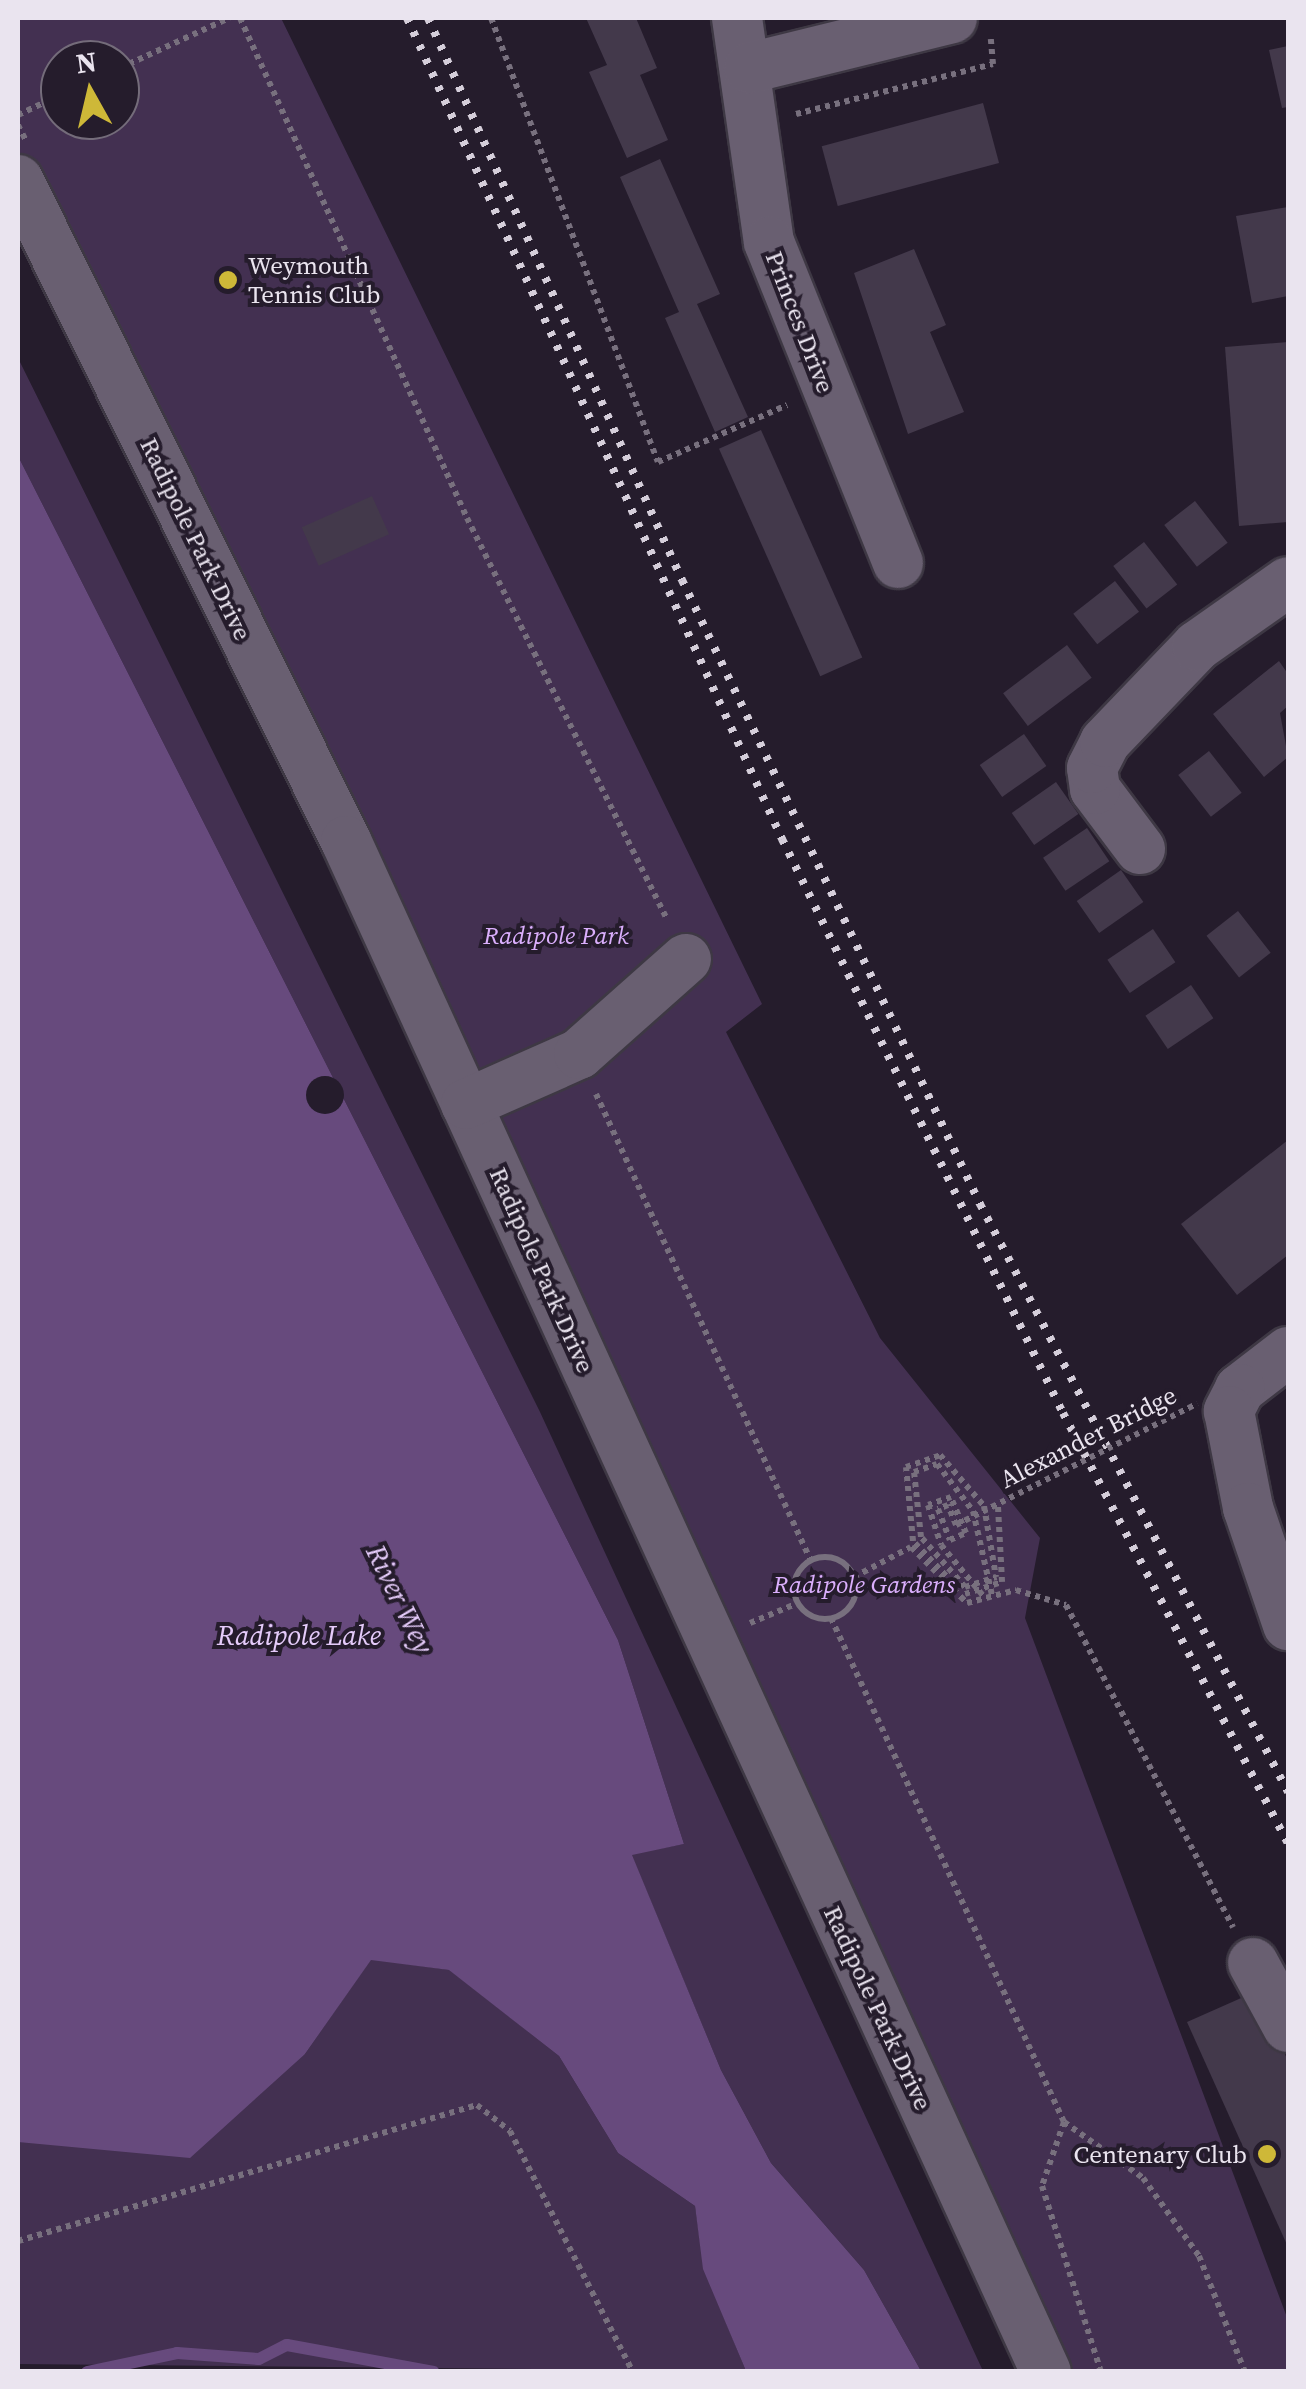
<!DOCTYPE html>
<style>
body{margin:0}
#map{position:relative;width:1306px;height:2389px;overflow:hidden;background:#251c2c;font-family:"Source Serif 4",serif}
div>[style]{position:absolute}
.green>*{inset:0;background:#433051}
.water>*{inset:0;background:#674a7d}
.pier>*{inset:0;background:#251c2c}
.round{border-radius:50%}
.stream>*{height:12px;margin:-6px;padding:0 6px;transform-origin:6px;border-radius:6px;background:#674a7d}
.building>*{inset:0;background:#43394b;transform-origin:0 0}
.path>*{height:6px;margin-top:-3px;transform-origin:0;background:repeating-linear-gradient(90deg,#78707e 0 5px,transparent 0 10px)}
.path>.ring{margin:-3px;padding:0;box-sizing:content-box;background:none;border:6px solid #78707e;border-radius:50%}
.roads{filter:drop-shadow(2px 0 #3e3844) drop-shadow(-2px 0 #3e3844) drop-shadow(0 2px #3e3844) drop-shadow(0 -2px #3e3844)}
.minor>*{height:50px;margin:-25px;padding:0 25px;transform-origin:25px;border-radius:25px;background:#695f71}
.rail>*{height:8px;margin-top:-4px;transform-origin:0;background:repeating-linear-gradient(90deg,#d5ceda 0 5px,transparent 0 15px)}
.path-bridge>*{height:6px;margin-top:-3px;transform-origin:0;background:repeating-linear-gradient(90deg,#78707e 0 5px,transparent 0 10px)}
.dots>*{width:28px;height:28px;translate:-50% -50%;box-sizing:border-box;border:5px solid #251c2c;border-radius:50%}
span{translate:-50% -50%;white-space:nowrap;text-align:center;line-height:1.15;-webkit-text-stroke:8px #251c2c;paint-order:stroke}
.poi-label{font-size:25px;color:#eae4ef}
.left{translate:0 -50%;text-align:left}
.right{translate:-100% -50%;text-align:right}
.street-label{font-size:25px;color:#eae4ef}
.park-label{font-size:25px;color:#dbaffd;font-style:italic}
.water-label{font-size:28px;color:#e5cbfa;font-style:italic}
.frame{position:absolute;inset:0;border:20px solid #eae4ef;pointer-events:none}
.north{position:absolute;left:40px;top:40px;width:100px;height:100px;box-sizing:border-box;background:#251c2c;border:2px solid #746c7a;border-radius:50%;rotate:352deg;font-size:28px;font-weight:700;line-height:40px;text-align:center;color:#eae4ef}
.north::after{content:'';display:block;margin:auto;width:35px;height:45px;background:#ceb838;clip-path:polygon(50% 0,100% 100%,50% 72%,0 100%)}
</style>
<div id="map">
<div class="green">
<i style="clip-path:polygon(evenodd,18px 18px,281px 18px,762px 1004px,726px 1032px,880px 1338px,1040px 1538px,1025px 1618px,1288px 2320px,1288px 2371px,1046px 2371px,18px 180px,18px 18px,60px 60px,120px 60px,120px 120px,60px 120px,60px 60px)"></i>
<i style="clip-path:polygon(18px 358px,540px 1412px,983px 2371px,921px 2371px,864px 2270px,771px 2163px,721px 2070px,631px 1854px,684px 1844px,618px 1640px,18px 456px)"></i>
<i style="clip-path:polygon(371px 1959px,450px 1970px,559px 2056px,618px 2153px,695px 2206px,704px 2269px,746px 2371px,18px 2364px,18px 2142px,305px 2054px)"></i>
</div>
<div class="water">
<i style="clip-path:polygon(18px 456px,618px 1640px,684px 1844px,632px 1855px,721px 2070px,771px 2163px,864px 2270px,921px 2371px,746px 2371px,703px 2269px,695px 2206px,618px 2153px,559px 2056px,449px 1970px,371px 1960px,305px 2054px,190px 2158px,18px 2142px)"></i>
</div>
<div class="pier">
<i class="round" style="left:306px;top:1076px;width:38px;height:38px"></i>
</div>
<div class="stream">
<i style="left:87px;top:2372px;width:92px;rotate:-11.9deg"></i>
<i style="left:177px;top:2353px;width:82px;rotate:4.2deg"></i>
<i style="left:259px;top:2359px;width:31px;rotate:-27deg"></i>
<i style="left:287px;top:2345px;width:149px;rotate:10.4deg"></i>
</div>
<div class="building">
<i style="clip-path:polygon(586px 18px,636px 18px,657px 68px,640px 75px,668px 140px,627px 158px,589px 72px,607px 65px)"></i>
<i style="clip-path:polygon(1288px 46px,1288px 107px,1282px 108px,1269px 50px)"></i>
<i style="left:983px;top:103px;width:62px;height:167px;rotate:75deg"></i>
<i style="clip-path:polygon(660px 159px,720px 294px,697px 304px,748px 417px,715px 432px,665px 318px,679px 312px,620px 177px)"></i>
<i style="clip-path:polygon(1288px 207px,1288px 296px,1252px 303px,1236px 216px)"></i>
<i style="clip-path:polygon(914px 249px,946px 325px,930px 332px,964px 412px,908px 434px,854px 273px)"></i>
<i style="clip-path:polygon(1288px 342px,1288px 522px,1239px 526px,1225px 347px)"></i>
<i style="left:761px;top:430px;width:249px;height:46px;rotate:66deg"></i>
<i style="left:372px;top:496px;width:42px;height:77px;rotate:66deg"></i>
<i style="left:1195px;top:501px;width:53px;height:39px;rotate:52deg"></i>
<i style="left:1144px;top:542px;width:54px;height:39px;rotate:52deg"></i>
<i style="left:1115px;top:581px;width:39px;height:53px;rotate:52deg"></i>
<i style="left:1067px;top:645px;width:41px;height:80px;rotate:53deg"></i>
<i style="clip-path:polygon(1279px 661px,1288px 674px,1288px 706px,1280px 713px,1288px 757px,1264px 777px,1213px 714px)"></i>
<i style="left:1024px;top:734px;width:39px;height:54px;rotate:55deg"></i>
<i style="left:1209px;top:751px;width:53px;height:39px;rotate:52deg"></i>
<i style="left:1056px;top:782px;width:39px;height:54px;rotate:55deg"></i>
<i style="left:1087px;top:828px;width:40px;height:53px;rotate:56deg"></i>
<i style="left:1121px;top:870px;width:39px;height:54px;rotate:55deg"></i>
<i style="left:1238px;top:911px;width:53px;height:40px;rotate:52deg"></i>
<i style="left:1153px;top:929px;width:40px;height:55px;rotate:56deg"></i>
<i style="left:1191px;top:985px;width:40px;height:55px;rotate:56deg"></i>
<i style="clip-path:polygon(1288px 1140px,1288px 1255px,1237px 1295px,1181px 1224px)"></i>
<i style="clip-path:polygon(1257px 1991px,1288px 2061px,1288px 2247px,1187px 2022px)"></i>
</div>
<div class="path">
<i style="left:240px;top:18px;width:549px;rotate:65.58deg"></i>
<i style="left:467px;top:518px;width:449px;rotate:63.5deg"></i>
<i style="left:491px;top:18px;width:474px;rotate:69.4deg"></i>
<i style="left:658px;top:462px;width:141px;rotate:-23.8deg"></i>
<i style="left:120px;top:68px;width:120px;rotate:-24.6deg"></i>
<i style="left:796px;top:114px;width:203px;rotate:-14.2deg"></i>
<i style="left:993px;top:64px;width:25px;rotate:-95deg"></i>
<i style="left:18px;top:115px;width:47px;rotate:-25.5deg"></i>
<i style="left:18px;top:125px;width:16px;rotate:63deg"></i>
<i style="left:596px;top:1094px;width:514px;rotate:65.28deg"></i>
<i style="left:998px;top:1507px;width:75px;rotate:86.9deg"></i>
<i style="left:956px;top:1525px;width:22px;rotate:-112deg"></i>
<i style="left:948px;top:1505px;width:11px;rotate:158deg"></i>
<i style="left:938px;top:1509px;width:33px;rotate:69deg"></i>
<i style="left:950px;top:1540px;width:17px;rotate:-24deg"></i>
<i style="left:966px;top:1533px;width:39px;rotate:-113deg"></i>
<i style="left:951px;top:1497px;width:24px;rotate:161deg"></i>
<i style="left:928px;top:1505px;width:42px;rotate:72deg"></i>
<i style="left:941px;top:1545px;width:69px;rotate:50.3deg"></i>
<i class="ring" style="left:794px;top:1557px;width:56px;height:56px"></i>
<i style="left:854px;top:1577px;width:64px;rotate:-27.8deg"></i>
<i style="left:911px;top:1547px;width:79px;rotate:45deg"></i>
<i style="left:967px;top:1603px;width:51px;rotate:-14.9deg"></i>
<i style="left:1016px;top:1590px;width:52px;rotate:16.7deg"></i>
<i style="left:1066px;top:1605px;width:363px;rotate:62.6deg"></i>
<i style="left:953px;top:1583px;width:58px;rotate:-133.6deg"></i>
<i style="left:913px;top:1541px;width:74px;rotate:-95.4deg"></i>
<i style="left:906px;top:1467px;width:36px;rotate:-19deg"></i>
<i style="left:940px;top:1455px;width:67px;rotate:49.2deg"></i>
<i style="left:984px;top:1506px;width:72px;rotate:80.4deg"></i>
<i style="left:965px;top:1587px;width:67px;rotate:-131.3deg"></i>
<i style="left:921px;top:1537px;width:65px;rotate:-96.1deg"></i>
<i style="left:914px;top:1472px;width:24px;rotate:-19deg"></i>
<i style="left:937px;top:1464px;width:59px;rotate:52.5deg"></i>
<i style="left:973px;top:1511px;width:86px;rotate:77.3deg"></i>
<i style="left:831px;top:1618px;width:555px;rotate:65.19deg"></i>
<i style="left:1064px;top:2122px;width:97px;rotate:35.3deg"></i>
<i style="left:1143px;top:2178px;width:96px;rotate:54.3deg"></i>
<i style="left:1199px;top:2256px;width:125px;rotate:68.4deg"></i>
<i style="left:750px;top:1623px;width:52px;rotate:-22.6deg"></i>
<i style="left:1064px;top:2122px;width:68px;rotate:109deg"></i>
<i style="left:1042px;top:2186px;width:195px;rotate:72.4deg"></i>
<i style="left:18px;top:2241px;width:479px;rotate:-16.5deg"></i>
<i style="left:477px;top:2105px;width:42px;rotate:38.2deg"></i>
<i style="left:510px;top:2131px;width:271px;rotate:63deg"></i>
</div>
<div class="roads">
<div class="minor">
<i style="left:737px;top:18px;width:226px;rotate:81.9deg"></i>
<i style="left:769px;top:242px;width:346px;rotate:68.1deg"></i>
<i style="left:749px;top:68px;width:209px;rotate:-13.8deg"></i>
<i style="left:18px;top:180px;width:738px;rotate:63.61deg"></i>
<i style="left:346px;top:841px;width:1683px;rotate:65.43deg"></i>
<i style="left:1140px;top:849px;width:75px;rotate:-126.9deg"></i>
<i style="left:1095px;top:789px;width:21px;rotate:-98deg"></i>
<i style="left:1092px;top:768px;width:29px;rotate:-63deg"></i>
<i style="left:1105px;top:742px;width:133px;rotate:-46.2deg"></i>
<i style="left:1197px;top:646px;width:111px;rotate:-35.1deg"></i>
<i style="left:466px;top:1104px;width:124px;rotate:-23.9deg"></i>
<i style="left:579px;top:1054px;width:143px;rotate:-41.6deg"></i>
<i style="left:1288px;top:1352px;width:61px;rotate:142.4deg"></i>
<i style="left:1240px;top:1389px;width:25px;rotate:117deg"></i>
<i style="left:1229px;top:1411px;width:99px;rotate:78.9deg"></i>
<i style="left:1248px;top:1508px;width:124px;rotate:71.1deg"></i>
<i style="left:1253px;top:1963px;width:73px;rotate:61.3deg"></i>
</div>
</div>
<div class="rail">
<i style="left:407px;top:18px;width:903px;rotate:65.45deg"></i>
<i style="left:782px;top:839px;width:639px;rotate:63.92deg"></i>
<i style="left:1063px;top:1413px;width:485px;rotate:62.4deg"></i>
<i style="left:428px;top:18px;width:617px;rotate:65.68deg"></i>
<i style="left:682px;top:580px;width:692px;rotate:64.47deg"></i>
<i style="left:980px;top:1204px;width:664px;rotate:62.35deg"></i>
</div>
<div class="path-bridge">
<i style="left:956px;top:1525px;width:270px;rotate:-26.7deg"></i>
<i style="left:965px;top:1587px;width:33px;rotate:-18deg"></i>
<i style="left:965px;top:1594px;width:39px;rotate:-18deg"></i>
</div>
<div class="dots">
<i style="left:228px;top:280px;background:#ceb838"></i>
<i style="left:1267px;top:2154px;background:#ceb838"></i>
</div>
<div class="poi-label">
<span class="left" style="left:248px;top:280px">Weymouth<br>Tennis Club</span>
<span class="right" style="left:1247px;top:2154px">Centenary Club</span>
</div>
<div class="street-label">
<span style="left:800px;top:322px;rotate:69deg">Princes Drive</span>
<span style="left:196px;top:539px;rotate:64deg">Radipole Park Drive</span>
<span style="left:542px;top:1270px;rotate:66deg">Radipole Park Drive</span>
<span style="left:1088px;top:1437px;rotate:-27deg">Alexander Bridge</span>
<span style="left:878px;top:2008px;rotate:65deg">Radipole Park Drive</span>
</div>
<div class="park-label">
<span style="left:556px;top:935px">Radipole Park</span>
<span style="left:864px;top:1584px">Radipole Gardens</span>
</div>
<div class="water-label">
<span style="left:400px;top:1599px;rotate:64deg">River Wey</span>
<span style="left:299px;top:1635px">Radipole Lake</span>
</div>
<div class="frame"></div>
<div class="north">N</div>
</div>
